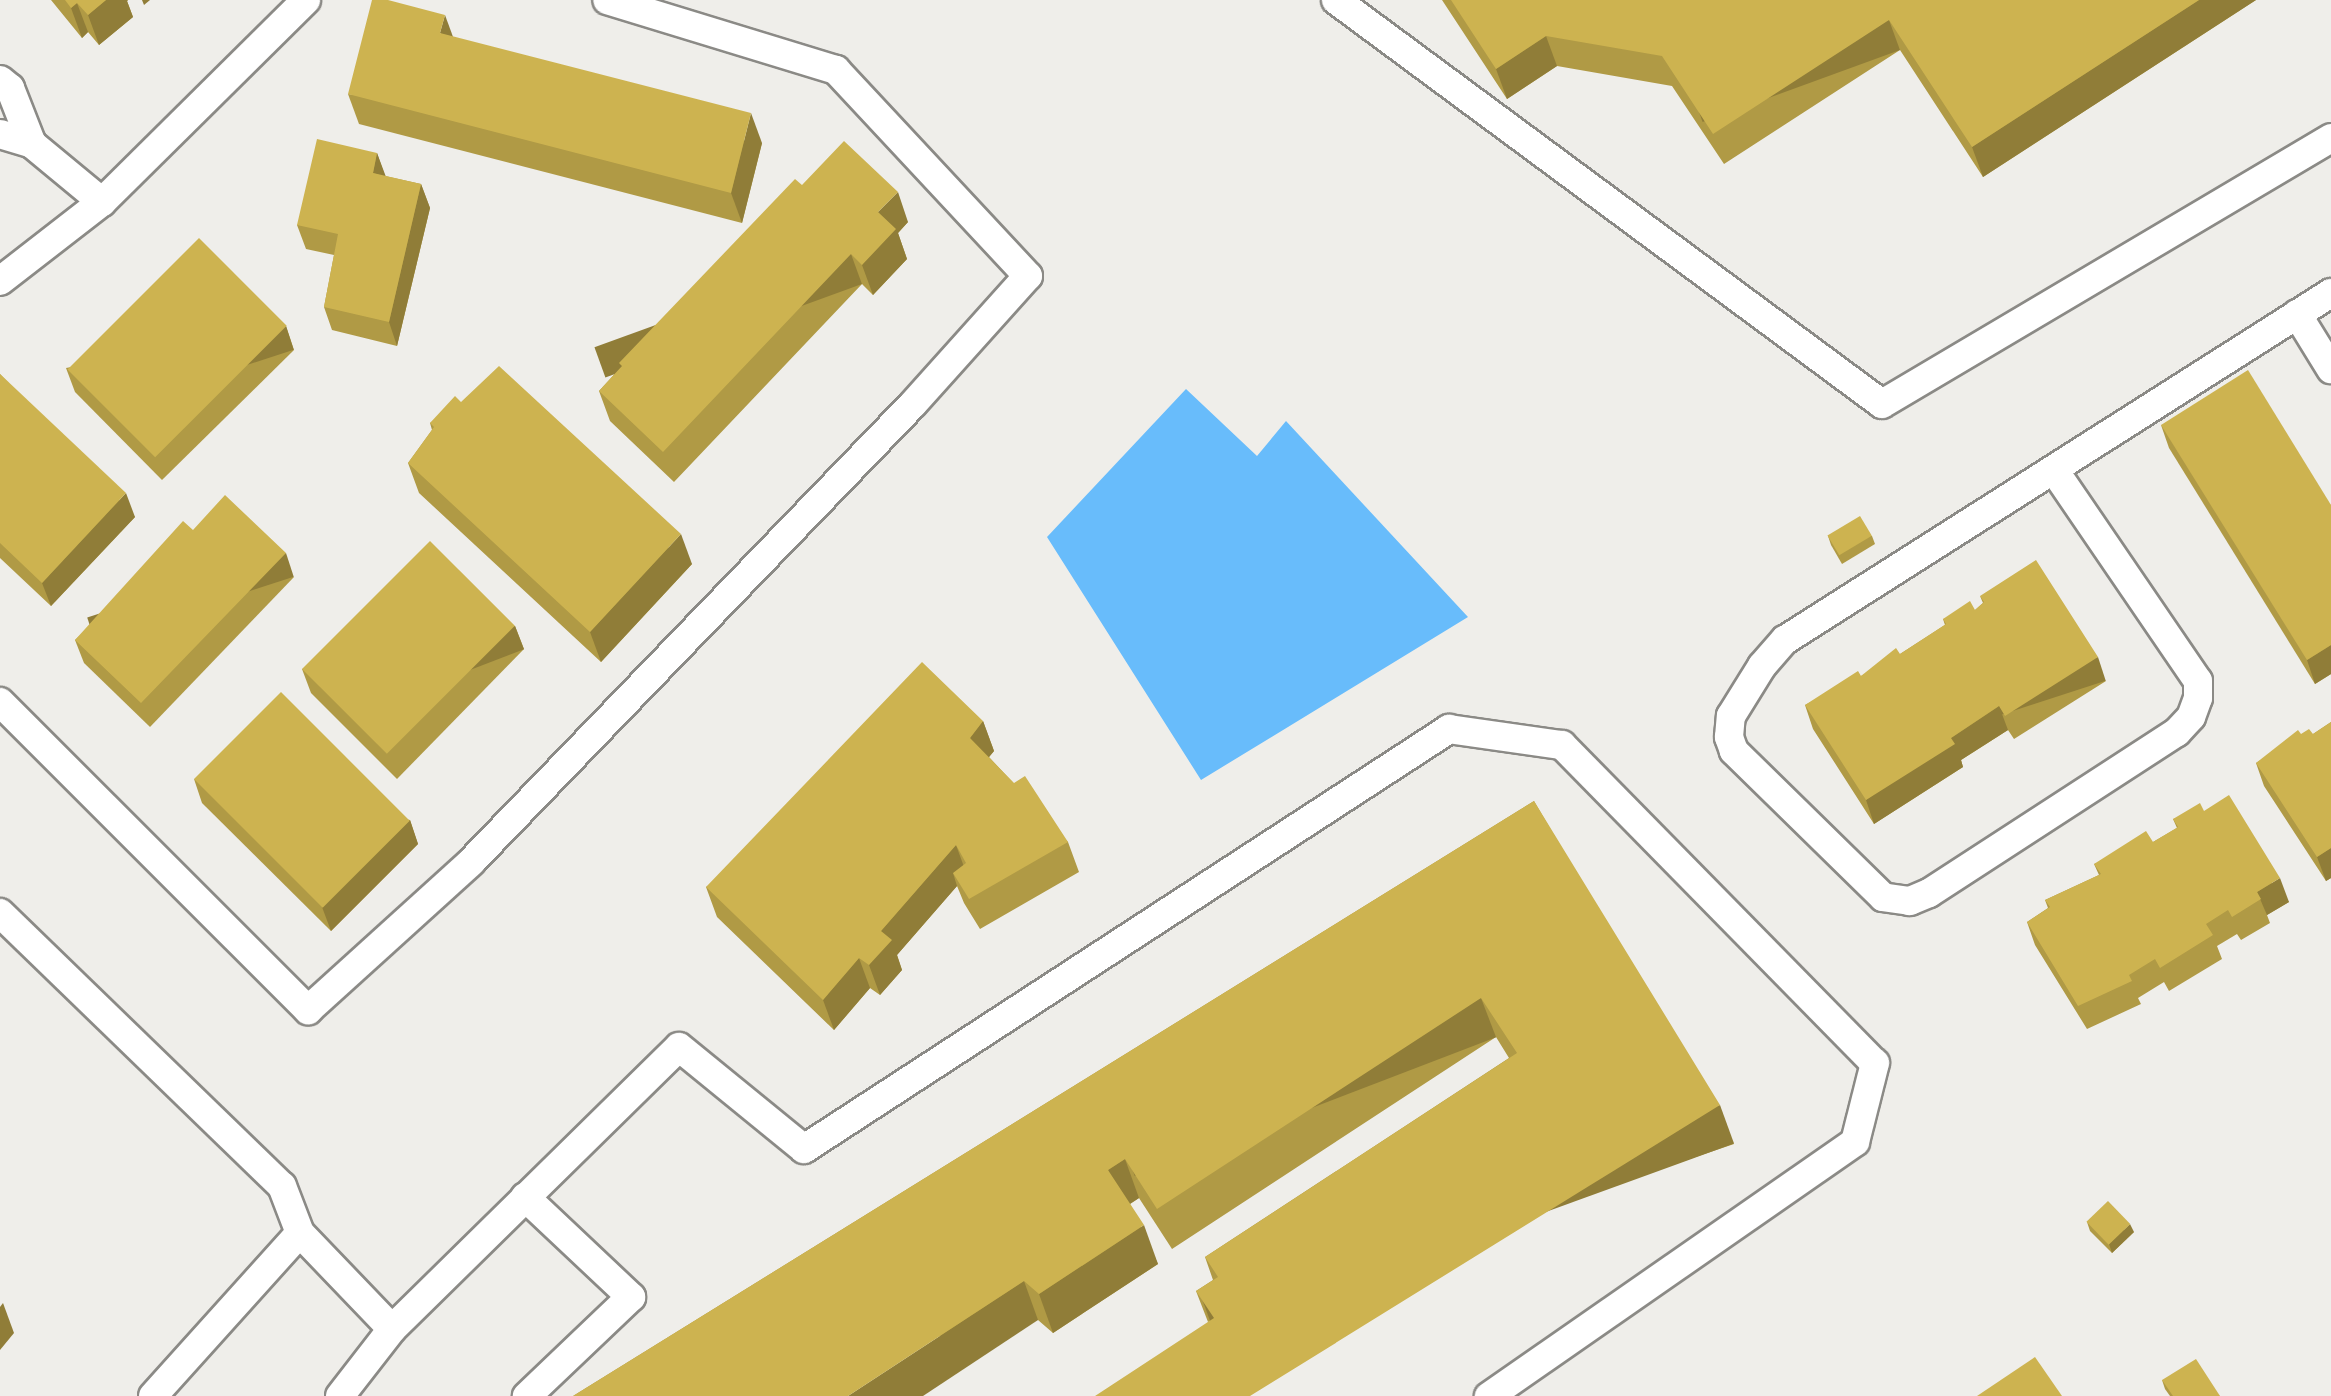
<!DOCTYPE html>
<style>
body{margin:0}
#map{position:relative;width:2331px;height:1396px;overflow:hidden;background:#efeeea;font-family:"Varela Round",sans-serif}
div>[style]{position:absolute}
.water>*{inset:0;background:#68bcfb}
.roads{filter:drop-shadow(2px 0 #8b8a86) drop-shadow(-2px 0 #8b8a86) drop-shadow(0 2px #8b8a86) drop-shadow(0 -2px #8b8a86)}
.lane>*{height:28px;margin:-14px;padding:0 14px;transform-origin:14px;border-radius:14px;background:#fff}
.wall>*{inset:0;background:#b09a45}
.shaded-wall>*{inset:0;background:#907d38;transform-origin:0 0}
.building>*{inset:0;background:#cdb350;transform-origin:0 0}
span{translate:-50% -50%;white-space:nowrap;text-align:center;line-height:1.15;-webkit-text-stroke:5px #fcfbf7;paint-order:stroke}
</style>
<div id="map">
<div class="water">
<i style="clip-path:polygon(1186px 389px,1257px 456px,1286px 421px,1468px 617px,1201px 780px,1047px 537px)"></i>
</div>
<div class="roads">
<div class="lane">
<i style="left:1336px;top:0;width:679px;rotate:36.5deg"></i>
<i style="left:1882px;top:404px;width:522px;rotate:-30.64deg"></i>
<i style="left:0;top:80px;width:13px;rotate:39deg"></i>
<i style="left:10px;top:88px;width:60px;rotate:68.6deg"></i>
<i style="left:0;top:134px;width:34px;rotate:17deg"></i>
<i style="left:32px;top:144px;width:91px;rotate:39.6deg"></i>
<i style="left:0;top:281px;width:129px;rotate:-37.8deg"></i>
<i style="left:102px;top:202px;width:287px;rotate:-44.7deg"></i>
<i style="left:2297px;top:314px;width:65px;rotate:58.3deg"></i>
<i style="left:2054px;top:470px;width:255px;rotate:55.7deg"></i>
<i style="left:2198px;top:681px;width:17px;rotate:90deg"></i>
<i style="left:2198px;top:698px;width:20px;rotate:110deg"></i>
<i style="left:2191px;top:717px;width:21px;rotate:133deg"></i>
<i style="left:2177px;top:732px;width:296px;rotate:147deg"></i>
<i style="left:1929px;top:893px;width:21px;rotate:157deg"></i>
<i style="left:1910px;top:901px;width:27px;rotate:-172deg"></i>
<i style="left:1883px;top:897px;width:209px;rotate:-135.6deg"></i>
<i style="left:1734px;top:751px;width:15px;rotate:-110deg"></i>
<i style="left:1729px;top:737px;width:21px;rotate:-85deg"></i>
<i style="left:1731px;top:716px;width:59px;rotate:-58.2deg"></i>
<i style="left:1762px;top:666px;width:35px;rotate:-49deg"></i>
<i style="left:1785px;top:640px;width:647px;rotate:-32.44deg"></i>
<i style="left:0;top:702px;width:436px;rotate:45deg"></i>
<i style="left:308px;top:1010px;width:220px;rotate:-42.2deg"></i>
<i style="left:471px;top:862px;width:636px;rotate:-46.02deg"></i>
<i style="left:913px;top:404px;width:172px;rotate:-48.1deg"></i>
<i style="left:1028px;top:276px;width:282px;rotate:-133deg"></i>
<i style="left:836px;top:70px;width:239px;rotate:-163deg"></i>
<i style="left:0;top:913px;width:392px;rotate:44.1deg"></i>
<i style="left:282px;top:1186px;width:50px;rotate:69deg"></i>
<i style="left:300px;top:1233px;width:133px;rotate:46.2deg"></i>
<i style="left:525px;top:1197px;width:146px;rotate:43.3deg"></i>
<i style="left:631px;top:1297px;width:144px;rotate:136.4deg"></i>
<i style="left:153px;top:1396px;width:219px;rotate:-48deg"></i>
<i style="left:340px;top:1396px;width:85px;rotate:-52.2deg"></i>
<i style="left:392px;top:1329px;width:402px;rotate:-44.5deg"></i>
<i style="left:679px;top:1047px;width:161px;rotate:39.2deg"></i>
<i style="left:804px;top:1149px;width:770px;rotate:-33.07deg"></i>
<i style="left:1449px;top:729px;width:114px;rotate:8.1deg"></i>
<i style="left:1562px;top:745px;width:446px;rotate:45.5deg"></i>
<i style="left:1875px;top:1063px;width:81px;rotate:104.2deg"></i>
<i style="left:1855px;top:1142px;width:446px;rotate:145.2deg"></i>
</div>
</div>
<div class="wall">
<i style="clip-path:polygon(51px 0,128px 0,127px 1px,133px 17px,99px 45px,88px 32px,82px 38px)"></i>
<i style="clip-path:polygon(1442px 0,2256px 0,1983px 177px,1900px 50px,1724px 164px,1672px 86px,1557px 66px,1507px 99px)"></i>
<i style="clip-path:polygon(348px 94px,762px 143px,742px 223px,359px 124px)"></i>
<i style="clip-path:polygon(377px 153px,385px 176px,421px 184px,430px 208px,397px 346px,332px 330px,324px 307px,334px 255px,306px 249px,297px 225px)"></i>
<i style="clip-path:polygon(802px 185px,908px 222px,898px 233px,907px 259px,873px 295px,862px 284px,674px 482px,610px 421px,599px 391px,621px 367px,619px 363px)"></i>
<i style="clip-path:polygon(286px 326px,294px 350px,162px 480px,75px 392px,66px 368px)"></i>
<i style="clip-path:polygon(0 374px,135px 517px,51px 606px,0 558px)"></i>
<i style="clip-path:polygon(461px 402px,692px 564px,601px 662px,419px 493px,408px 463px,432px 430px,430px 423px)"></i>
<i style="clip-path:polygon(2161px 425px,2331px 505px,2331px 674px,2315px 684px,2169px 448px)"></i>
<i style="clip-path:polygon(193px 530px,294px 577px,150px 727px,84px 663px,75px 640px)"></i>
<i style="clip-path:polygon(1828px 536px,1872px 536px,1875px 544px,1842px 564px,1831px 545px)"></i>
<i style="clip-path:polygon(1980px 596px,2106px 681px,2014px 739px,2008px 730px,1961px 760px,1963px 767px,1874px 824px,1813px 729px,1805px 705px,1861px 676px,1900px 654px,1945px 625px,1943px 619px,1975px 610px,1983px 603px)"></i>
<i style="clip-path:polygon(515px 626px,524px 649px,397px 779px,311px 693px,302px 669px)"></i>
<i style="clip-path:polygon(983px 721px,994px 751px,989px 757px,1068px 842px,1079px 872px,980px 929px,964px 903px,957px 886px,897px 955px,902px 970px,880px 995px,870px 988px,834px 1030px,717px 917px,706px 887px)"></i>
<i style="clip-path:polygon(2331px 722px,2331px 878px,2326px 881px,2264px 786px,2256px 763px,2301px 734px,2313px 734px)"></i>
<i style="clip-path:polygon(194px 779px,410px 820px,418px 844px,331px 931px,202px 803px)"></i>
<i style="clip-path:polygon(1534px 801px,1734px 1144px,1208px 1322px,1196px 1291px,1213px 1280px,1205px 1257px,1509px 1058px,1496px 1037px,1172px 1249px,1139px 1198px,1130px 1204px,1158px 1264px,1053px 1333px,1038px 1320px,573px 1396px)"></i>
<i style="clip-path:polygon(2204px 811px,2289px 902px,2267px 915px,2270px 923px,2241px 940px,2237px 934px,2217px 946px,2222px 959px,2169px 991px,2164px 982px,2138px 998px,2141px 1004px,2087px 1029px,2035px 945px,2027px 922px,2048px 908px,2045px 900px,2099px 875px,2094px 864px,2153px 842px,2177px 828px,2173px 819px)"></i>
<i style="clip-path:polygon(2087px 1222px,2134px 1232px,2112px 1253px,2090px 1231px)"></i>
<i style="clip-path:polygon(2162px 1380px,2220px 1396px,2170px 1396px,2165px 1389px)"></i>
</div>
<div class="shaded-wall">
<i style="clip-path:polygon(106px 0,128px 0,127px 1px,133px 17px,99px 45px,88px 15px)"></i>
<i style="clip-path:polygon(142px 0,150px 0,144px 5px)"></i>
<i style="clip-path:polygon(2199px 0,2256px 0,1983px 177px,1972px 147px)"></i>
<i style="clip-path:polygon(77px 3px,88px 32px,82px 38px,71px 8px)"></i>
<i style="clip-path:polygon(445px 15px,456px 45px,440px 33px)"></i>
<i style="left:1889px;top:20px;width:32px;height:210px;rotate:70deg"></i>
<i style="clip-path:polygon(1546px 36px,1557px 66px,1507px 99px,1496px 69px)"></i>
<i style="clip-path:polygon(751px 113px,762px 143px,742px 223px,731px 193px)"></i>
<i style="clip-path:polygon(377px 153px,386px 177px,373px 173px)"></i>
<i style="clip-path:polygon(421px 184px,430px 208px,397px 346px,389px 322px)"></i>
<i style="clip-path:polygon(898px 192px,908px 222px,898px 233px,907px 259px,873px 295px,862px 265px,878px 212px)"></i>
<i style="left:851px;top:254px;width:32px;height:273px;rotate:70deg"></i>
<i style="left:286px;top:326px;width:25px;height:186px;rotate:72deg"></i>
<i style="clip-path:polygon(126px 493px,135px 517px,51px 606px,42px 583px)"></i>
<i style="clip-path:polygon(681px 534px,692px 564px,601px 662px,590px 632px)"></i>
<i style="left:286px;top:553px;width:25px;height:209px;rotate:72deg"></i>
<i style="left:515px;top:626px;width:25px;height:181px;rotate:69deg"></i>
<i style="clip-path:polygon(2331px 645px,2331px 674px,2315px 684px,2307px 660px)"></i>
<i style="left:2098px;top:657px;width:25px;height:110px;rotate:72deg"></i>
<i style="clip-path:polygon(1999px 706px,2008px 730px,1961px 760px,1963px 767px,1874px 824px,1866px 800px,1951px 738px)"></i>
<i style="clip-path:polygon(983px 721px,994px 751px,980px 768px,970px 738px)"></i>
<i style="clip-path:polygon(410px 820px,418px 844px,331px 931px,322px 907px)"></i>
<i style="clip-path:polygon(956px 845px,967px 875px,953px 873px,957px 886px,897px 955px,902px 970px,880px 995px,869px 965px,881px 931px)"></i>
<i style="clip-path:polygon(2331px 848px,2331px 878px,2326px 881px,2317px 857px)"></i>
<i style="clip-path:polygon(2280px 878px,2289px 902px,2267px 915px,2257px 892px)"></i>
<i style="clip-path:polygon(859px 958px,870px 988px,834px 1030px,823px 1000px)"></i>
<i style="left:1481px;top:998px;width:42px;height:387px;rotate:69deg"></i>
<i style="left:1720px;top:1105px;width:41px;height:553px;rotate:70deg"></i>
<i style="clip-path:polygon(1125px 1159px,1139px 1198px,1122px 1209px,1108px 1170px)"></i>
<i style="clip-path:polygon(2130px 1224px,2134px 1232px,2112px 1253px,2109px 1244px)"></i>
<i style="clip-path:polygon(1144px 1225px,1158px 1264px,1053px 1333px,1039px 1294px)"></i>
<i style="clip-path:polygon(1024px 1281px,1038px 1320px,923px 1396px,848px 1396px)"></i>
<i style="clip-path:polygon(3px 1303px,14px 1333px,0 1350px,0 1307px)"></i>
</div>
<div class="building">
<i style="clip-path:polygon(65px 0,106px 0,88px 15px,77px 3px,71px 8px)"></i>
<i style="clip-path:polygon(372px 0,388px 0,445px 15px,440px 33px,751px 113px,731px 193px,348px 94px)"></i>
<i style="clip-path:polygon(1451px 0,2199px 0,1972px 147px,1889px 20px,1713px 134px,1662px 56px,1546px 36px,1496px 69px)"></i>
<i style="clip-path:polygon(317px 139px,377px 153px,373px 173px,421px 184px,389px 322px,324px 307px,338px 234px,297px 225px)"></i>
<i style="clip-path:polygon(844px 141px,898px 192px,878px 212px,896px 229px,862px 265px,851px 254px,663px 452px,599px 391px,622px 366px,619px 363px,795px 179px,802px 185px)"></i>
<i style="left:199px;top:238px;width:124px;height:186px;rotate:45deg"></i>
<i style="clip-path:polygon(499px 366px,681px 534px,590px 632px,408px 463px,434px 427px,430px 423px,455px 396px,461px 402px)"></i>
<i style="clip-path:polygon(2248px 370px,2331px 505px,2331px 645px,2307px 660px,2161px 425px)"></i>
<i style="clip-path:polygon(0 374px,126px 493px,42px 583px,0 543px)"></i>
<i style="clip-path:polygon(225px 495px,286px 553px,141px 703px,75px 640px,183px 521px,193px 530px)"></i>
<i style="left:1860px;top:516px;width:23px;height:38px;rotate:59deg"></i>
<i style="left:430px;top:541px;width:120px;height:181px;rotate:45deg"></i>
<i style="clip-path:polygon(2036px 560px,2098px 657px,2005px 716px,1999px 706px,1951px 738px,1955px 744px,1866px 800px,1805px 705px,1858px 671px,1861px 676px,1896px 648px,1900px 654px,1946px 624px,1943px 619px,1970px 601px,1975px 610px,1984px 602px,1980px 596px)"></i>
<i style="clip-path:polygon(922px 662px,983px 721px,970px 738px,1014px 783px,1025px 776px,1068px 842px,969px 899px,953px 873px,966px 863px,956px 845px,881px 931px,892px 940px,869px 965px,859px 958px,823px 1000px,706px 887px)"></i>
<i style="left:281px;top:692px;width:182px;height:123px;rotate:45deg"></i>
<i style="clip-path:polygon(2331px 722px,2331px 848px,2317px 857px,2256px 763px,2298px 730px,2301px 734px,2309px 729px,2313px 734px)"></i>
<i style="clip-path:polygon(2229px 795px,2280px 878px,2257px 892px,2261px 899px,2232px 917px,2228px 910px,2206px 924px,2213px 935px,2160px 968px,2155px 959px,2129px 975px,2132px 981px,2078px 1006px,2027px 922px,2050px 907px,2045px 900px,2101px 874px,2094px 864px,2146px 831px,2153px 842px,2178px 827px,2173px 819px,2200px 803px,2204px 811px)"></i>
<i style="clip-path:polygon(1534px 801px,1720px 1105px,1250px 1396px,1095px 1396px,1214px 1318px,1196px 1291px,1218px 1277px,1205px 1257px,1517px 1053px,1481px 998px,1157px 1209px,1125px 1159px,1108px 1170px,1144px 1225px,1039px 1294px,1024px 1281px,848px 1396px,573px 1396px)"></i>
<i style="left:2108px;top:1201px;width:32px;height:30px;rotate:46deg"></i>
<i style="clip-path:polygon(2035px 1357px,2062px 1396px,1977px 1396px)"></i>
<i style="clip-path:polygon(2196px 1359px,2220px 1396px,2173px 1396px,2162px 1380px)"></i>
</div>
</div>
